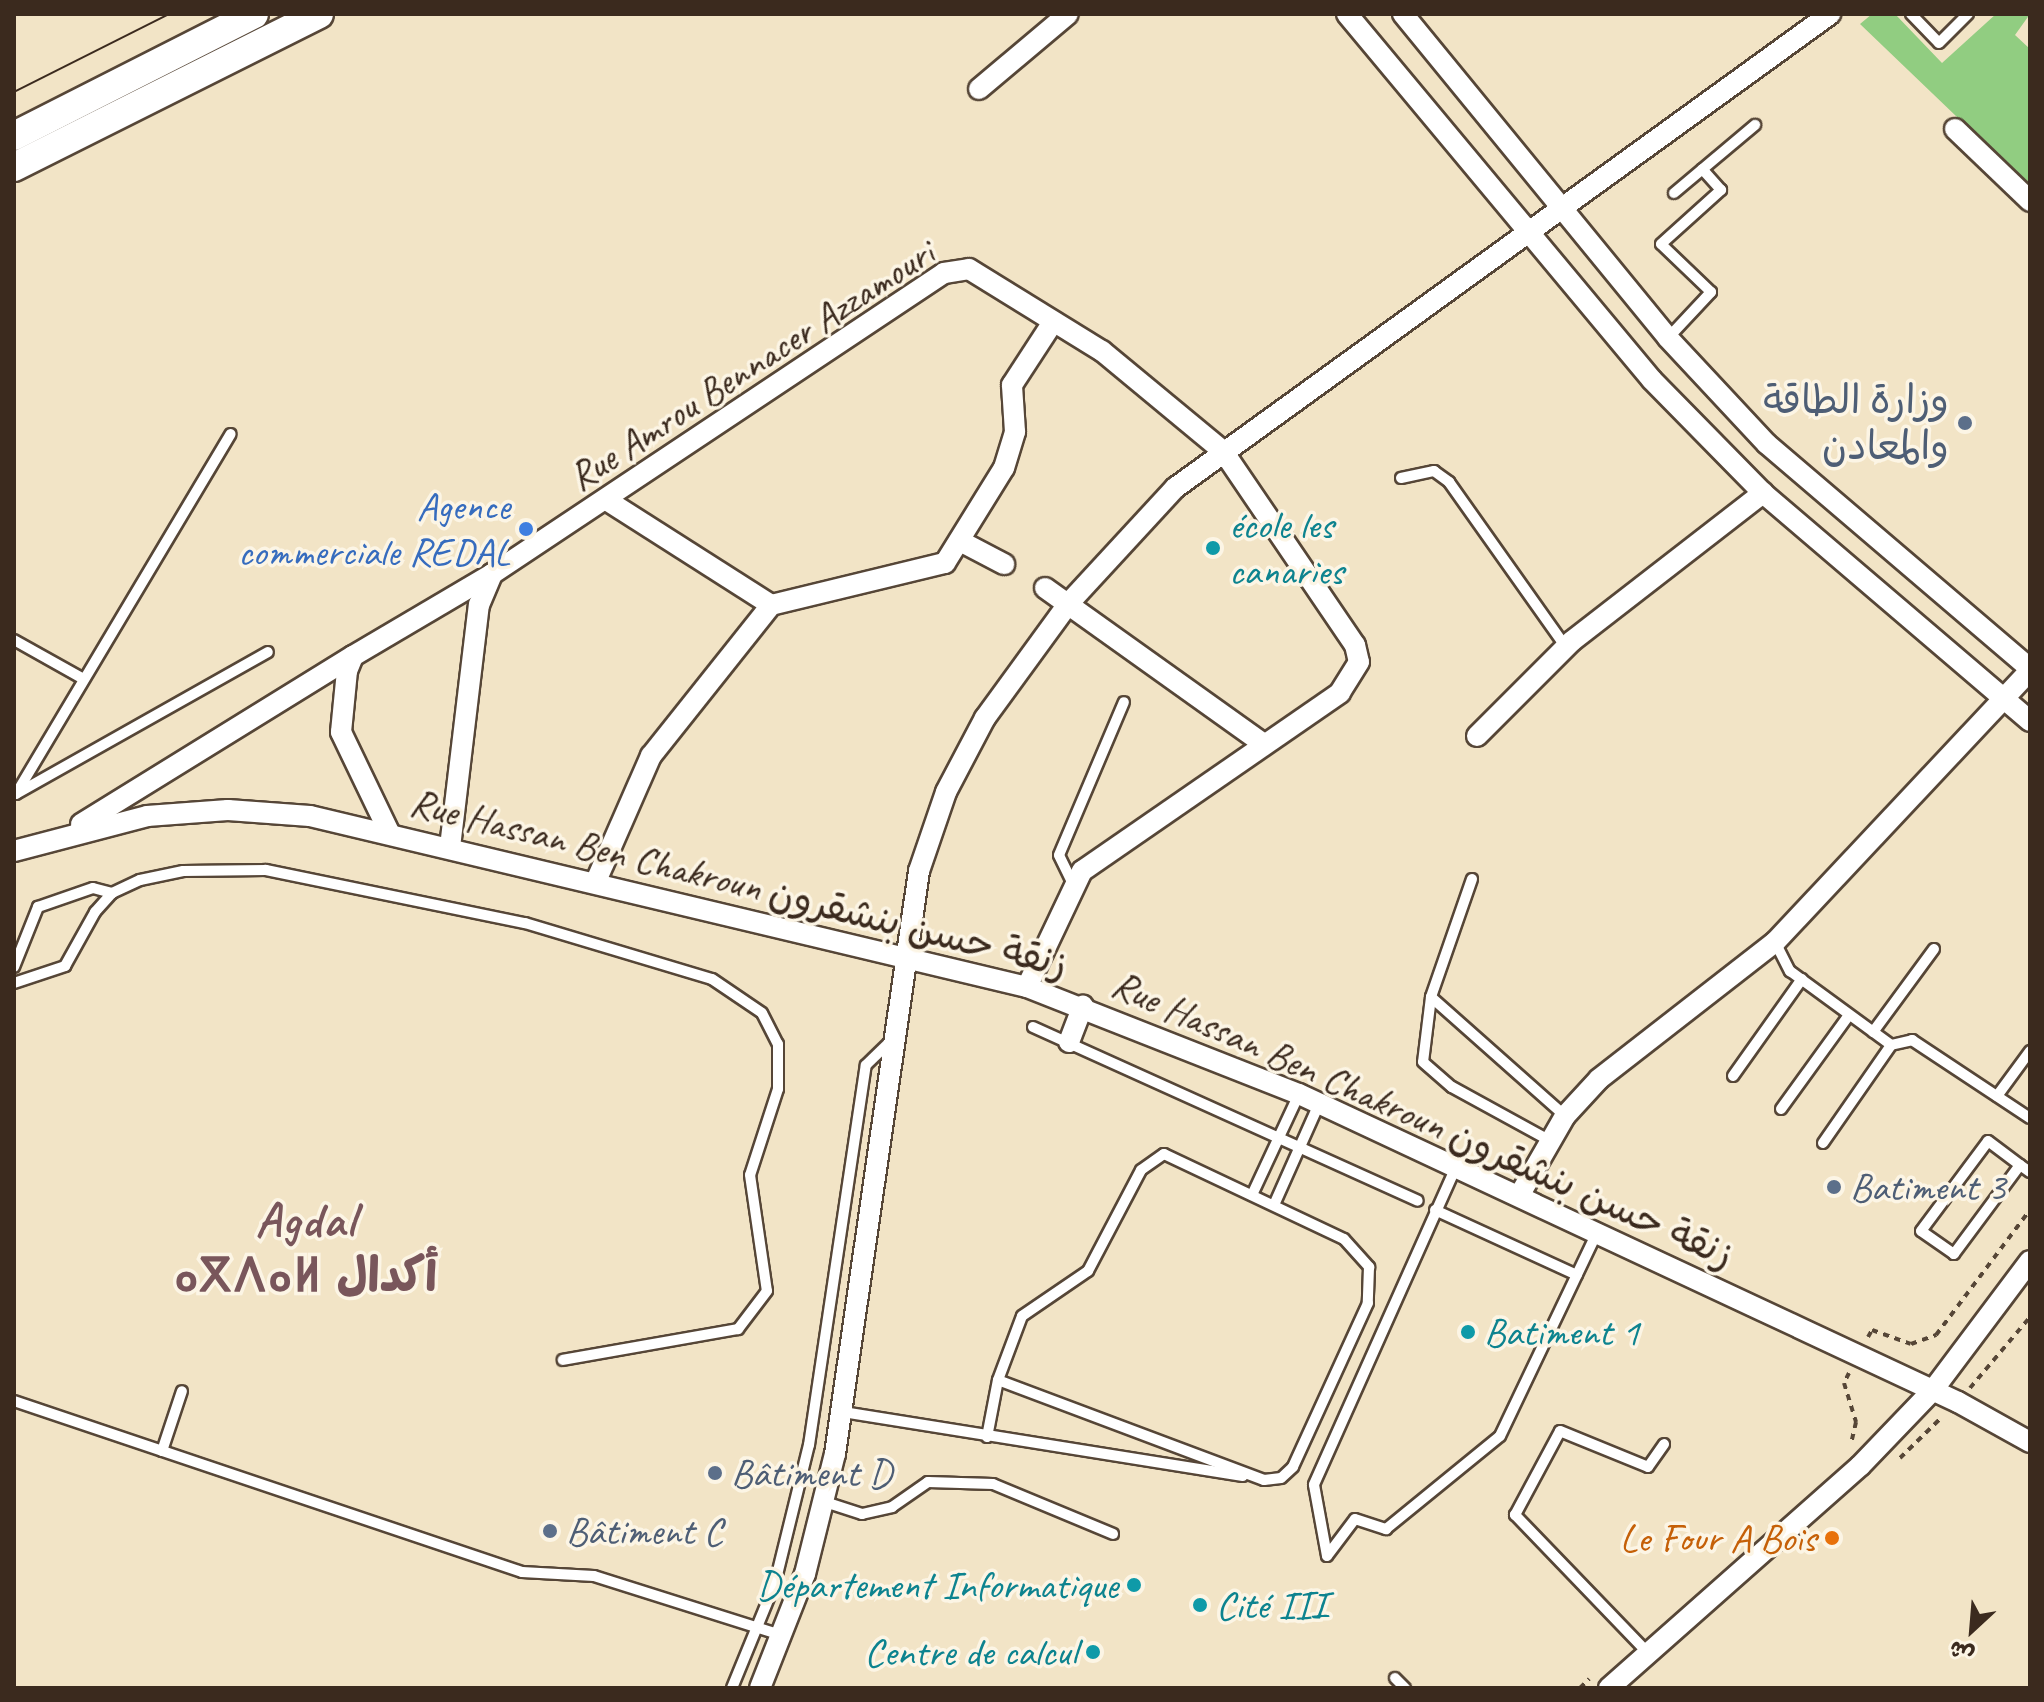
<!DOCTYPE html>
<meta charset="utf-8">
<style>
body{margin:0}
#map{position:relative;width:2044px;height:1702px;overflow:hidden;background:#f2e4c6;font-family:Caveat,"Playpen Sans Arabic","Noto Sans Tifinagh",sans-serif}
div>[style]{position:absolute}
.green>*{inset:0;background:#91cd81}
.path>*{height:4px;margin-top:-2px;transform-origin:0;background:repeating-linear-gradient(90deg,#564637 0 6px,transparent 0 12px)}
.roads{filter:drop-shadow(2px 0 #564637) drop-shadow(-2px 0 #564637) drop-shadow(0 2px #564637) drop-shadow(0 -2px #564637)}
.lane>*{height:10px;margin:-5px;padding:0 5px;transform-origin:5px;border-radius:5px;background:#fff}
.street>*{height:20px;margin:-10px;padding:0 10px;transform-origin:10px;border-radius:10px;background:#fff}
.secondary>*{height:28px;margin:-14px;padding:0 14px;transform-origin:14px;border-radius:14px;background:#fff}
.tram>*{height:2px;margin:-1px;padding:0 1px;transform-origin:1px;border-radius:1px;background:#3b2a1e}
.dots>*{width:22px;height:22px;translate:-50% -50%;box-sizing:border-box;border:4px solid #fcf5e5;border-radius:50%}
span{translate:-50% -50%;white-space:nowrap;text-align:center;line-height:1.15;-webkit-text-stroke:7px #fcf5e5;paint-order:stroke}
.street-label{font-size:40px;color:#3b2a1e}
.service-label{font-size:40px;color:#4e5e75}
.right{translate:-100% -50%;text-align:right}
.left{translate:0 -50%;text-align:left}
.shop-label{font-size:40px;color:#366cbe}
.culture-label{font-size:40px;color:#0d838f}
.food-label{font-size:40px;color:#c56008}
.district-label{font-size:48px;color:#79565b;font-weight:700;letter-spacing:2px}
.frame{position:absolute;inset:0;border:16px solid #3b2a1e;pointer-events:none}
.north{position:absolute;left:1932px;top:1590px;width:80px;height:80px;-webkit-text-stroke:6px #fcf5e5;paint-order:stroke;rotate:206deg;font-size:22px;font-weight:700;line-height:32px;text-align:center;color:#3b2a1e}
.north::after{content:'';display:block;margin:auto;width:28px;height:36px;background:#3b2a1e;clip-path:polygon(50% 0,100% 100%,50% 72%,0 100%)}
</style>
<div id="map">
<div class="green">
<i style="clip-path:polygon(1872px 14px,1895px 14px,1942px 63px,1996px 14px,2030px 14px,2015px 35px,2030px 49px,2030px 187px,1860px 24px)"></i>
</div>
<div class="path">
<i style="left:1868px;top:1337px;width:8px;rotate:-60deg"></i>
<i style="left:1872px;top:1330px;width:41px;rotate:19.7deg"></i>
<i style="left:1911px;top:1344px;width:27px;rotate:-20deg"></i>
<i style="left:1936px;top:1335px;width:156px;rotate:-53.1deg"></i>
<i style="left:1849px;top:1373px;width:11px;rotate:117deg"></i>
<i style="left:1844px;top:1383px;width:41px;rotate:72.9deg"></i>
<i style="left:1856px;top:1422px;width:22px;rotate:103deg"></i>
<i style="left:1970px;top:1388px;width:93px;rotate:-49.8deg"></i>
<i style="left:1900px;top:1458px;width:59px;rotate:-44.3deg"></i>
<i style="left:1580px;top:1688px;width:13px;rotate:-45deg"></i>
</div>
<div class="roads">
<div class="lane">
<i style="left:1911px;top:14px;width:40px;rotate:46deg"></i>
<i style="left:1939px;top:43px;width:41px;rotate:-45deg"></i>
<i style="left:1674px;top:193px;width:106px;rotate:-40deg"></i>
<i style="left:1668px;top:338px;width:63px;rotate:-46.9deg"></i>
<i style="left:1711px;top:292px;width:69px;rotate:-136.2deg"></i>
<i style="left:1661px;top:244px;width:81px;rotate:-42deg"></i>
<i style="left:1721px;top:190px;width:28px;rotate:-132deg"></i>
<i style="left:1401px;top:478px;width:34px;rotate:-12deg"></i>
<i style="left:1434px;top:471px;width:19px;rotate:36deg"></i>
<i style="left:1449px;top:482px;width:202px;rotate:54.7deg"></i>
<i style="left:14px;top:640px;width:76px;rotate:29.3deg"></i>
<i style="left:16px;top:794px;width:419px;rotate:-59.2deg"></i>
<i style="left:16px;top:794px;width:289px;rotate:-29.4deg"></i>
<i style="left:1472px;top:879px;width:125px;rotate:109.2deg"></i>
<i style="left:1431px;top:997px;width:65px;rotate:97deg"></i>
<i style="left:1423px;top:1062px;width:38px;rotate:41deg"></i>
<i style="left:1452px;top:1087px;width:111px;rotate:28.7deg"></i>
<i style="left:1074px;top:886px;width:34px;rotate:-116deg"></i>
<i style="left:1059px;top:855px;width:166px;rotate:-67deg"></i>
<i style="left:1775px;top:942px;width:33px;rotate:63deg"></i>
<i style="left:1790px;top:971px;width:125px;rotate:36.2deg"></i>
<i style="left:1891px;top:1045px;width:22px;rotate:-13deg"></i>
<i style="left:1912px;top:1040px;width:141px;rotate:33.5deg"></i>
<i style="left:14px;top:967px;width:65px;rotate:-68.2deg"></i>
<i style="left:38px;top:907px;width:58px;rotate:-19.1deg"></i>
<i style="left:93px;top:888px;width:20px;rotate:15deg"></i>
<i style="left:14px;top:983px;width:54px;rotate:-18.4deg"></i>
<i style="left:65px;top:966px;width:62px;rotate:-60.9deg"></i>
<i style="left:95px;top:912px;width:25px;rotate:-48deg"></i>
<i style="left:112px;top:893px;width:31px;rotate:-25deg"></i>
<i style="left:140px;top:880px;width:44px;rotate:-11.8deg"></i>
<i style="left:183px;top:871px;width:83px;rotate:-0.7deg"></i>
<i style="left:266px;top:870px;width:264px;rotate:11.6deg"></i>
<i style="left:525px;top:923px;width:195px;rotate:16.7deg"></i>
<i style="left:712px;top:979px;width:60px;rotate:34.2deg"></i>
<i style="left:762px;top:1013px;width:35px;rotate:63deg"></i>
<i style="left:778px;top:1044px;width:45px;rotate:90deg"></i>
<i style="left:778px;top:1089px;width:90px;rotate:108deg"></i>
<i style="left:750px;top:1175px;width:117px;rotate:81.7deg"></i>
<i style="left:767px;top:1291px;width:48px;rotate:127.3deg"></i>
<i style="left:738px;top:1329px;width:178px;rotate:170deg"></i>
<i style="left:1431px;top:997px;width:179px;rotate:41.6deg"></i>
<i style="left:1033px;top:1027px;width:422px;rotate:24.3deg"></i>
<i style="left:1873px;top:1032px;width:103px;rotate:-53.7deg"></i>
<i style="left:1733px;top:1076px;width:119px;rotate:-54.6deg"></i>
<i style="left:1997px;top:1096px;width:56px;rotate:-53.7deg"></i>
<i style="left:1781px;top:1109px;width:116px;rotate:-54.1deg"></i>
<i style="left:1823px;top:1143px;width:119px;rotate:-55.2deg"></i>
<i style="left:1164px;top:1154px;width:199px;rotate:25.3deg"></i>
<i style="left:1344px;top:1239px;width:38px;rotate:48deg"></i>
<i style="left:1369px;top:1267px;width:36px;rotate:92deg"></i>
<i style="left:1368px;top:1303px;width:180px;rotate:114.6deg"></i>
<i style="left:1293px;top:1467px;width:16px;rotate:137deg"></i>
<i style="left:1281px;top:1478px;width:17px;rotate:173deg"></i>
<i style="left:1264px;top:1480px;width:284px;rotate:-159.4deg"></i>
<i style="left:998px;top:1380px;width:68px;rotate:-69.4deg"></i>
<i style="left:1022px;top:1316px;width:80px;rotate:-34.3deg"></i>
<i style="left:1088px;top:1271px;width:114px;rotate:-62.3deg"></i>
<i style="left:1141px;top:1170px;width:28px;rotate:-35deg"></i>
<i style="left:2020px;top:1165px;width:111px;rotate:126.6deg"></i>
<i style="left:1954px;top:1254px;width:40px;rotate:-145.1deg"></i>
<i style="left:1921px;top:1231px;width:112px;rotate:-53.3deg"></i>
<i style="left:1988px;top:1141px;width:40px;rotate:37deg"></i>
<i style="left:2020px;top:1165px;width:12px;rotate:35deg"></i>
<i style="left:1456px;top:1167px;width:348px;rotate:114.1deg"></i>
<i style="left:1314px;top:1485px;width:72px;rotate:79.6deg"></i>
<i style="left:1327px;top:1556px;width:46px;rotate:-52.9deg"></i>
<i style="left:1355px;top:1519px;width:33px;rotate:18deg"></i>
<i style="left:1386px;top:1529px;width:147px;rotate:-39.2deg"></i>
<i style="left:1500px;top:1436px;width:225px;rotate:-64.5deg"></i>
<i style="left:1252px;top:1195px;width:111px;rotate:-65deg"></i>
<i style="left:1274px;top:1205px;width:111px;rotate:-66deg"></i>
<i style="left:1435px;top:1210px;width:156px;rotate:24.6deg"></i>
<i style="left:14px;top:1401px;width:536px;rotate:18.6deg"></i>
<i style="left:522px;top:1572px;width:72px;rotate:3.2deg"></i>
<i style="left:594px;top:1576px;width:196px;rotate:17.5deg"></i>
<i style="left:843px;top:1412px;width:405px;rotate:9.1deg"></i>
<i style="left:987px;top:1437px;width:58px;rotate:-79.1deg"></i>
<i style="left:162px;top:1451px;width:63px;rotate:-71.6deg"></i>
<i style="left:825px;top:1502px;width:39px;rotate:18deg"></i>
<i style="left:862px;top:1514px;width:31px;rotate:-13deg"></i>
<i style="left:892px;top:1507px;width:44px;rotate:-34.8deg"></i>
<i style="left:928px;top:1482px;width:65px;rotate:1.8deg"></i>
<i style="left:993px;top:1484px;width:130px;rotate:22.6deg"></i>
<i style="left:1648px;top:1653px;width:192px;rotate:-133.9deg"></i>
<i style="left:1515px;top:1515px;width:95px;rotate:-61.8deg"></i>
<i style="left:1560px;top:1431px;width:95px;rotate:22.2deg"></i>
<i style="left:1648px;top:1467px;width:28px;rotate:-55deg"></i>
<i style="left:1395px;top:1678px;width:14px;rotate:45deg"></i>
<i style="left:732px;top:1688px;width:113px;rotate:-67.7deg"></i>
<i style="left:775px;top:1583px;width:142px;rotate:-76.2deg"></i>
<i style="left:809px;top:1445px;width:384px;rotate:-81.5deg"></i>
<i style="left:866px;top:1065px;width:39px;rotate:-44deg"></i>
</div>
<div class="street">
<i style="left:1347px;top:14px;width:476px;rotate:50.2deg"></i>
<i style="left:1652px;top:380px;width:158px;rotate:45.5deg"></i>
<i style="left:1763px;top:493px;width:351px;rotate:40.5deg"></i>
<i style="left:1403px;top:14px;width:419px;rotate:50.7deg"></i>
<i style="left:1668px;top:338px;width:145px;rotate:47deg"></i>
<i style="left:1767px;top:444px;width:346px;rotate:40.5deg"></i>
<i style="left:979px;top:89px;width:116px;rotate:-40.1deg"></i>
<i style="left:1955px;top:129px;width:104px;rotate:43.8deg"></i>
<i style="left:608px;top:501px;width:193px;rotate:32.5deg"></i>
<i style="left:960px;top:541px;width:50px;rotate:27.6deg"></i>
<i style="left:1045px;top:588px;width:267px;rotate:35.5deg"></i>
<i style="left:1477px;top:736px;width:134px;rotate:-45deg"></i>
<i style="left:1572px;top:641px;width:242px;rotate:-37.8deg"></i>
<i style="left:81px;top:824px;width:320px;rotate:-31.7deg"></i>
<i style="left:390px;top:834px;width:113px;rotate:-115.7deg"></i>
<i style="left:341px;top:732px;width:61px;rotate:-84.4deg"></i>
<i style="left:347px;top:671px;width:16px;rotate:-68deg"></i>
<i style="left:353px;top:656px;width:161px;rotate:-30.5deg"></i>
<i style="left:450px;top:847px;width:244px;rotate:-83.2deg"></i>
<i style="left:479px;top:605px;width:34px;rotate:-67deg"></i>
<i style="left:492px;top:574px;width:543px;rotate:-33.66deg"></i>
<i style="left:944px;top:273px;width:25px;rotate:-9deg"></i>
<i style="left:969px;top:269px;width:156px;rotate:31.7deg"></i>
<i style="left:1102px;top:351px;width:157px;rotate:39.6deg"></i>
<i style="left:1223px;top:451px;width:235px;rotate:55.8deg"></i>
<i style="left:1355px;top:645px;width:17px;rotate:77deg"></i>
<i style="left:1359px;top:662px;width:36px;rotate:122deg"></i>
<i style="left:1340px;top:693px;width:313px;rotate:145.4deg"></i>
<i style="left:1082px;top:871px;width:128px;rotate:115.4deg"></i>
<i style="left:14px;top:851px;width:138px;rotate:-14.7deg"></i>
<i style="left:147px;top:816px;width:81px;rotate:-4.2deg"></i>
<i style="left:228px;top:810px;width:82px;rotate:4.2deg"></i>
<i style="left:310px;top:816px;width:737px;rotate:13.41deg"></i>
<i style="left:1027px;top:987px;width:292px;rotate:21.5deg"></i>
<i style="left:1299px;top:1094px;width:727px;rotate:25.05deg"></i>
<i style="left:1958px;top:1402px;width:82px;rotate:29.1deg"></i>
<i style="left:596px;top:881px;width:137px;rotate:-66.3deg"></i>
<i style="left:651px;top:756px;width:193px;rotate:-51.5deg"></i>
<i style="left:771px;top:605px;width:179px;rotate:-13.6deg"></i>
<i style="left:945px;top:563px;width:112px;rotate:-58.2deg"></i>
<i style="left:1004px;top:468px;width:38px;rotate:-73deg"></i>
<i style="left:1015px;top:432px;width:47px;rotate:-93.7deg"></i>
<i style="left:1012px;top:385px;width:75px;rotate:-56.9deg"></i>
<i style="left:1069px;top:1042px;width:39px;rotate:-69deg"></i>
<i style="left:1519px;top:1196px;width:92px;rotate:-60.1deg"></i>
<i style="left:1565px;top:1116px;width:50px;rotate:-47.4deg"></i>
<i style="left:1599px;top:1079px;width:223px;rotate:-37.9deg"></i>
<i style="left:1775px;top:942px;width:373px;rotate:-46.8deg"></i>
<i style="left:760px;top:1688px;width:123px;rotate:-68.5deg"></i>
<i style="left:805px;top:1574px;width:124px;rotate:-76deg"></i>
<i style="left:835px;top:1454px;width:589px;rotate:-81.8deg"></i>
<i style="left:919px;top:871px;width:83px;rotate:-71.1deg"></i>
<i style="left:946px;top:792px;width:84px;rotate:-62.2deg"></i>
<i style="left:985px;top:718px;width:141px;rotate:-53.9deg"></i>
<i style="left:1068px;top:604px;width:158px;rotate:-47.3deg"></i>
<i style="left:1175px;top:488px;width:809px;rotate:-35.89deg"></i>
<i style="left:1609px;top:1688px;width:335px;rotate:-41.5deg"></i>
<i style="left:1860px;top:1466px;width:105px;rotate:-46.2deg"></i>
<i style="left:1933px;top:1390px;width:161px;rotate:-53.1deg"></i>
</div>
<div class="secondary">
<i style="left:14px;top:136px;width:269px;rotate:-26.9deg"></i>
<i style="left:14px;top:167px;width:341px;rotate:-26.6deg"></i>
</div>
</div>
<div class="tram">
<i style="left:14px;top:92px;width:174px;rotate:-26.7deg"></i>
</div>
<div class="dots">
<i style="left:1965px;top:423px;background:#5c6f8a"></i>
<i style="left:526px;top:529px;background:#3f7fe0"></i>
<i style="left:1213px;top:548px;background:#0f9aa8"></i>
<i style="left:1834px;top:1187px;background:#5c6f8a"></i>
<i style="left:1468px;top:1332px;background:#0f9aa8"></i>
<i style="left:715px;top:1473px;background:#5c6f8a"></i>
<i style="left:550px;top:1531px;background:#5c6f8a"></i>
<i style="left:1832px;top:1538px;background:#e8710a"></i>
<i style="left:1134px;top:1585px;background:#0f9aa8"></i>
<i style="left:1200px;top:1605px;background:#0f9aa8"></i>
<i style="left:1093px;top:1652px;background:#0f9aa8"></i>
</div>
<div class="street-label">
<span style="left:751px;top:365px;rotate:-33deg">Rue Amrou Bennacer Azzamouri</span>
<span style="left:739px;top:883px;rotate:14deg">Rue Hassan Ben Chakroun زنقة حسن بنشقرون</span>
<span style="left:1423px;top:1119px;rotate:24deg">Rue Hassan Ben Chakroun زنقة حسن بنشقرون</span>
</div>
<div class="service-label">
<span class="right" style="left:1949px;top:423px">وزارة الطاقة<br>والمعادن</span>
<span class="left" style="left:1850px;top:1187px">Batiment 3</span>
<span class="left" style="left:731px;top:1473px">Bâtiment D</span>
<span class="left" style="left:566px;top:1531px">Bâtiment C</span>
</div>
<div class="shop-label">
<span class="right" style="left:510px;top:529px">Agence<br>commerciale REDAL</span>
</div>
<div class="culture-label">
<span class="left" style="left:1229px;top:548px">école les<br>canaries</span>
<span class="left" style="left:1484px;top:1332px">Batiment 1</span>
<span class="right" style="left:1118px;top:1585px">Département Informatique</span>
<span class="left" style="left:1216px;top:1605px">Cité III</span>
<span class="right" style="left:1077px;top:1652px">Centre de calcul</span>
</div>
<div class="food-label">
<span class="right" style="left:1816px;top:1538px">Le Four A Bois</span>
</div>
<div class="district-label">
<span style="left:306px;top:1248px">Agdal<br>ⴰⴳⴷⴰⵍ أكدال</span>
</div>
<div class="frame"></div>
<div class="north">ش</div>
</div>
